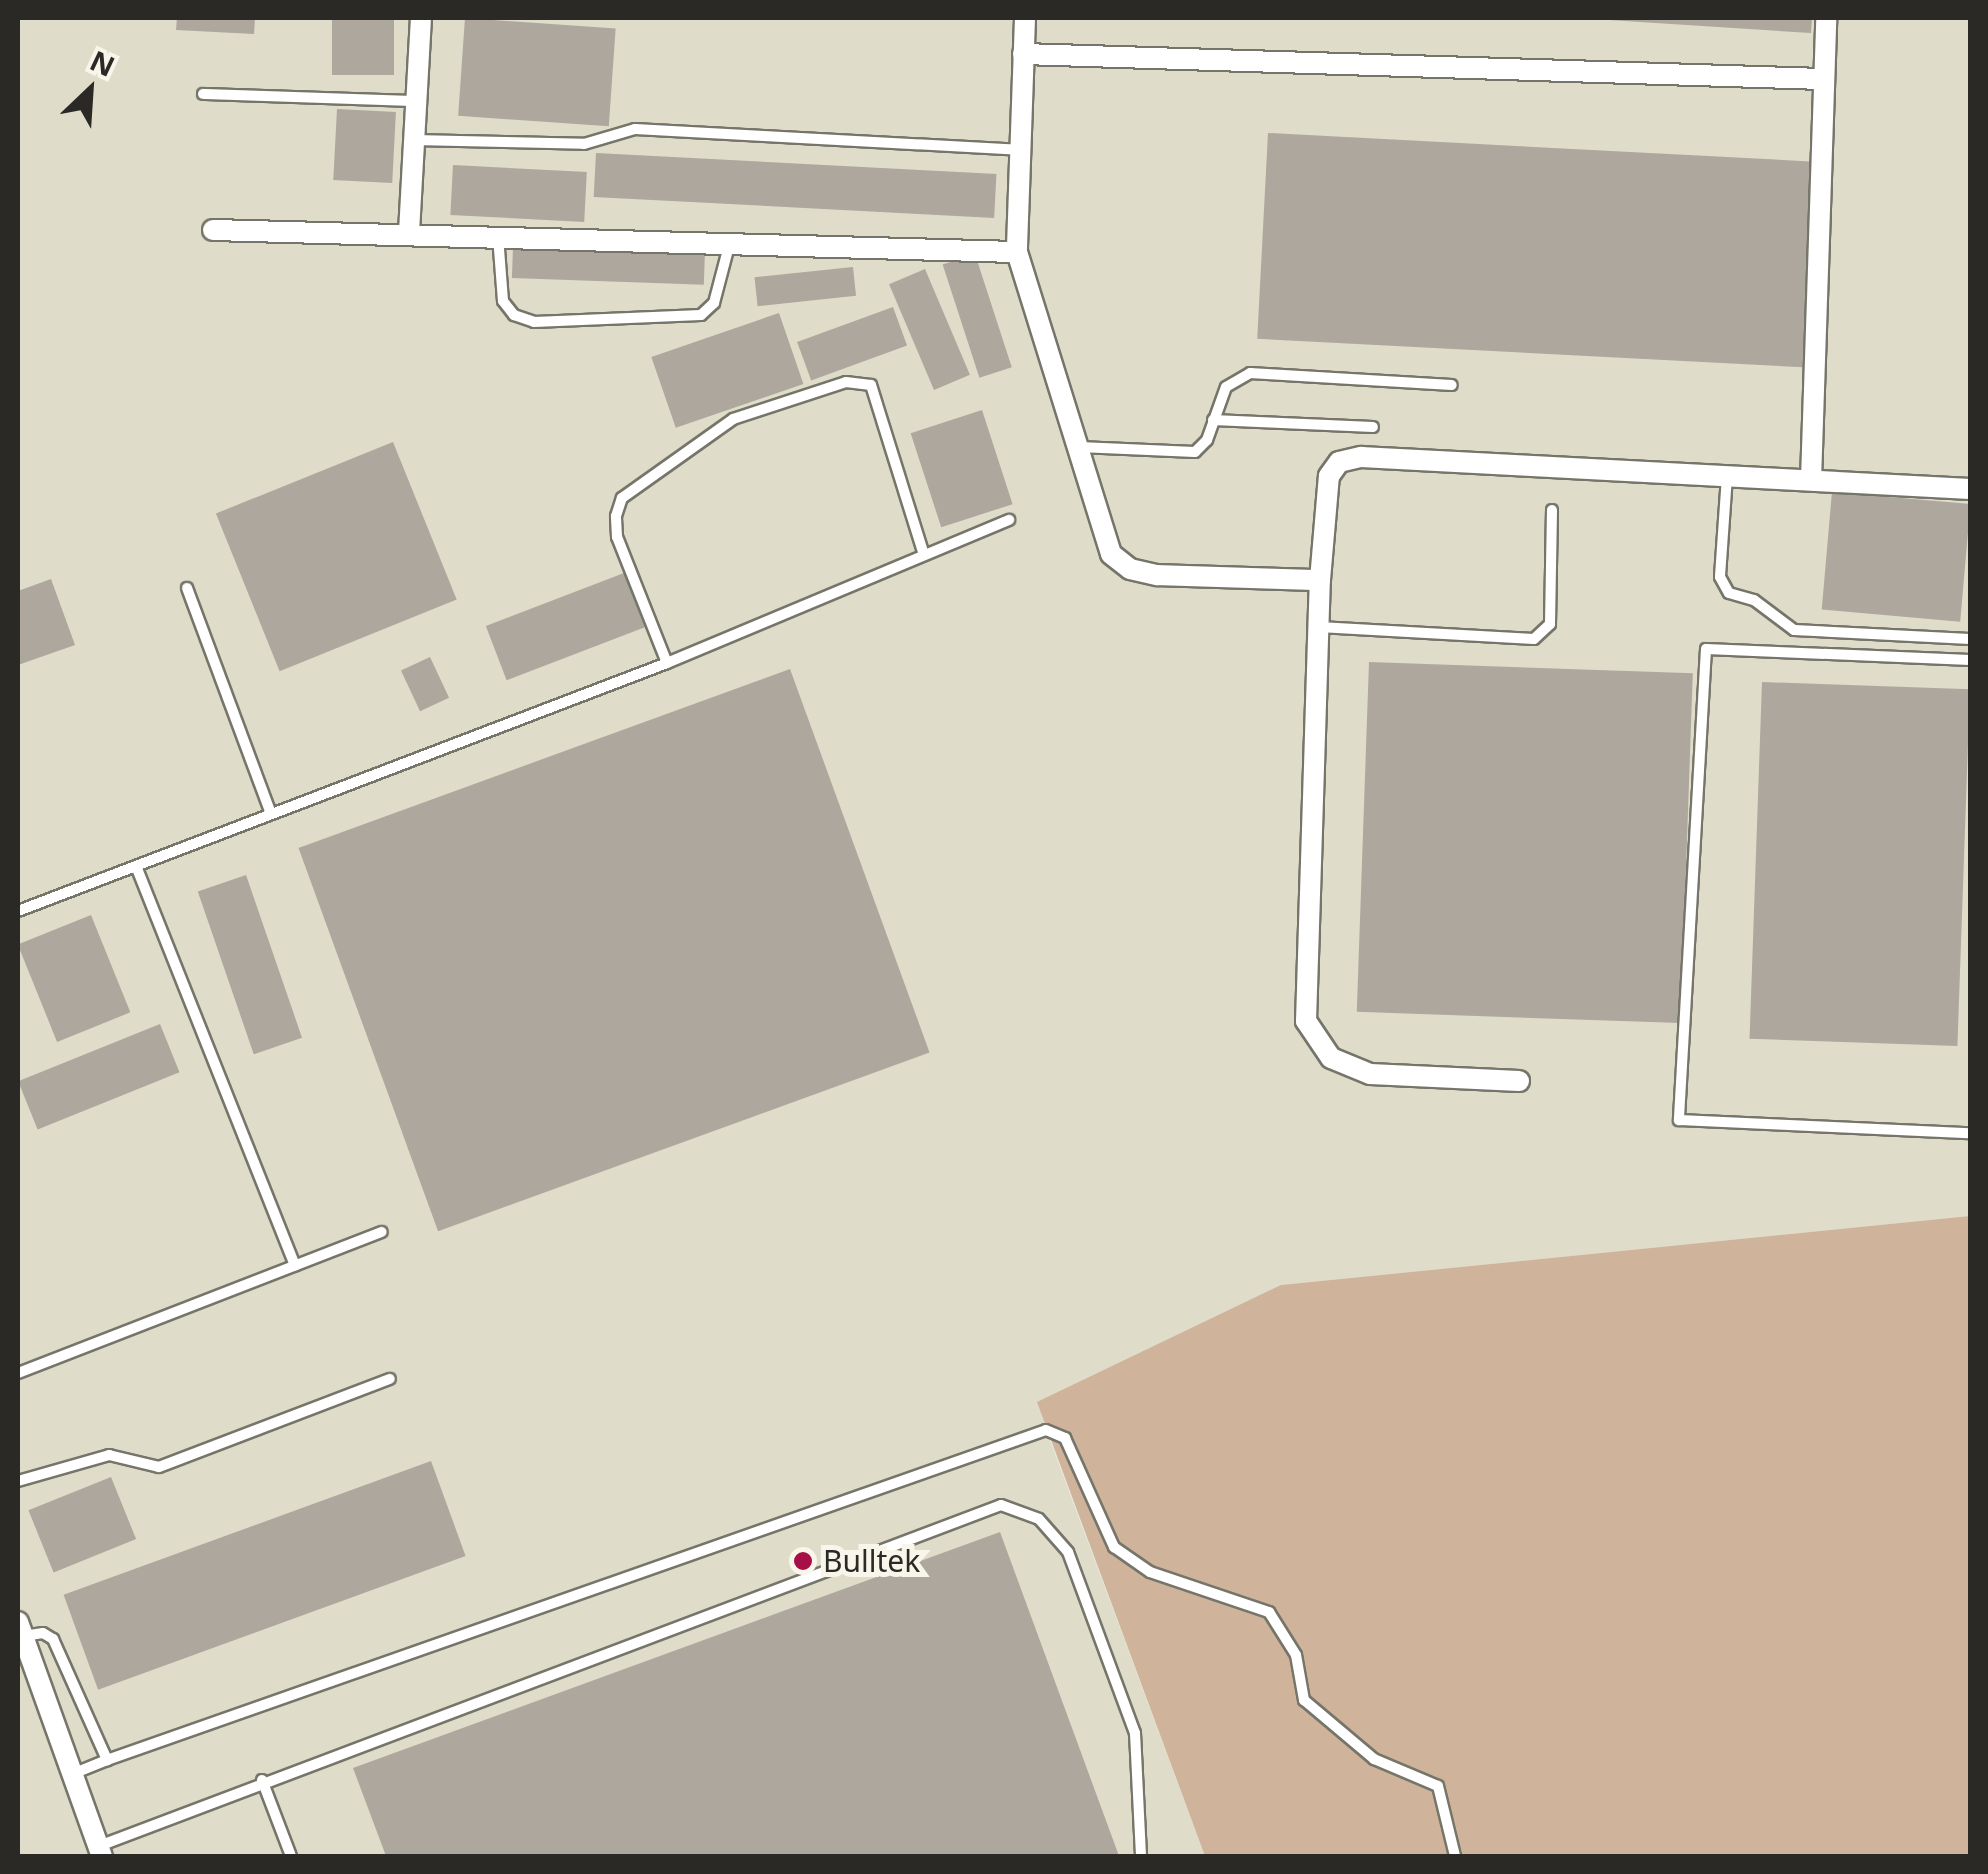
<!DOCTYPE html>
<style>
body{margin:0}
#map{position:relative;width:1988px;height:1874px;overflow:hidden;background:#eae9dd;font-family:"Noto Sans",sans-serif}
div>[style]{position:absolute}
.built>*{inset:0;background:#dfdcc9}
.green>*{inset:0;background:#cfb39b}
.building>*{inset:0;background:#ada79d;transform-origin:0 0}
.roads{filter:drop-shadow(2px 0 #76756a) drop-shadow(-2px 0 #76756a) drop-shadow(0 2px #76756a) drop-shadow(0 -2px #76756a)}
.lane>*{height:10px;margin:-5px;padding:0 5px;transform-origin:5px;border-radius:5px;background:#fff}
.street>*{height:20px;margin:-10px;padding:0 10px;transform-origin:10px;border-radius:10px;background:#fff}
.dots>*{width:28px;height:28px;translate:-50% -50%;box-sizing:border-box;border:5px solid #f8f6ea;border-radius:50%}
span{translate:-50% -50%;white-space:nowrap;text-align:center;line-height:1.15;-webkit-text-stroke:10px #f8f6ea;paint-order:stroke}
.poi-label{font-size:30px;color:#2a2925}
.left{translate:0 -50%;text-align:left}
.frame{position:absolute;inset:0;border:20px solid #2a2925;pointer-events:none}
.north{position:absolute;left:40px;top:40px;width:100px;height:100px;-webkit-text-stroke:8px #f8f6ea;paint-order:stroke;rotate:25deg;font-size:28px;font-weight:700;line-height:40px;text-align:center;color:#2a2925}
.north::after{content:'';display:block;margin:auto;width:35px;height:45px;background:#2a2925;clip-path:polygon(50% 0,100% 100%,50% 72%,0 100%)}
</style>
<div id="map">
<div class="built">
<i style="clip-path:polygon(18px 18px,1970px 18px,1970px 1216px,1281px 1285px,1046px 1430px,1205px 1856px,18px 1856px)"></i>
</div>
<div class="green">
<i style="clip-path:polygon(1970px 1216px,1970px 1856px,1205px 1856px,1037px 1402px,1281px 1285px)"></i>
</div>
<div class="building">
<i style="clip-path:polygon(177px 18px,255px 18px,254px 34px,176px 30px)"></i>
<i style="left:332px;top:18px;width:62px;height:57px"></i>
<i style="left:465px;top:18px;width:151px;height:98px;rotate:4deg"></i>
<i style="clip-path:polygon(1578px 18px,1812px 18px,1811px 33px)"></i>
<i style="left:337px;top:109px;width:59px;height:71px;rotate:3deg"></i>
<i style="left:1268px;top:133px;width:547px;height:206px;rotate:3deg"></i>
<i style="left:596px;top:153px;width:401px;height:44px;rotate:3deg"></i>
<i style="left:453px;top:165px;width:134px;height:50px;rotate:3deg"></i>
<i style="left:513px;top:247px;width:192px;height:31px;rotate:2deg"></i>
<i style="left:975px;top:254px;width:119px;height:34px;rotate:72deg"></i>
<i style="left:853px;top:267px;width:29px;height:99px;rotate:84deg"></i>
<i style="left:925px;top:269px;width:115px;height:39px;rotate:67deg"></i>
<i style="left:893px;top:307px;width:41px;height:102px;rotate:70deg"></i>
<i style="left:779px;top:313px;width:75px;height:135px;rotate:71deg"></i>
<i style="left:982px;top:410px;width:99px;height:75px;rotate:72deg"></i>
<i style="left:393px;top:442px;width:170px;height:191px;rotate:68deg"></i>
<i style="left:1832px;top:492px;width:139px;height:118px;rotate:5deg"></i>
<i style="left:624px;top:573px;width:58px;height:148px;rotate:69deg"></i>
<i style="clip-path:polygon(51px 579px,75px 645px,18px 665px,18px 591px)"></i>
<i style="left:430px;top:657px;width:45px;height:32px;rotate:65deg"></i>
<i style="left:1369px;top:662px;width:324px;height:350px;rotate:2deg"></i>
<i style="left:790px;top:669px;width:408px;height:523px;rotate:70deg"></i>
<i style="left:1762px;top:682px;width:208px;height:357px;rotate:2deg"></i>
<i style="left:246px;top:875px;width:172px;height:51px;rotate:71deg"></i>
<i style="left:91px;top:915px;width:105px;height:79px;rotate:68deg"></i>
<i style="left:160px;top:1024px;width:52px;height:153px;rotate:68deg"></i>
<i style="left:431px;top:1461px;width:101px;height:391px;rotate:70deg"></i>
<i style="left:111px;top:1477px;width:67px;height:89px;rotate:68deg"></i>
<i style="clip-path:polygon(1000px 1532px,1119px 1856px,386px 1856px,353px 1768px)"></i>
</div>
<div class="roads">
<div class="lane">
<i style="left:203px;top:94px;width:212px;rotate:1.9deg"></i>
<i style="left:414px;top:140px;width:170px;rotate:1.3deg"></i>
<i style="left:584px;top:144px;width:53px;rotate:-16.4deg"></i>
<i style="left:635px;top:129px;width:384px;rotate:3.1deg"></i>
<i style="left:498px;top:236px;width:65px;rotate:85.6deg"></i>
<i style="left:503px;top:301px;width:18px;rotate:52deg"></i>
<i style="left:514px;top:315px;width:21px;rotate:19deg"></i>
<i style="left:534px;top:322px;width:167px;rotate:-2.4deg"></i>
<i style="left:701px;top:315px;width:18px;rotate:-43deg"></i>
<i style="left:714px;top:303px;width:63px;rotate:-75.3deg"></i>
<i style="left:1213px;top:420px;width:160px;rotate:2.5deg"></i>
<i style="left:1079px;top:447px;width:116px;rotate:2.5deg"></i>
<i style="left:1195px;top:452px;width:17px;rotate:-45deg"></i>
<i style="left:1207px;top:440px;width:56px;rotate:-70.3deg"></i>
<i style="left:1226px;top:387px;width:28px;rotate:-30deg"></i>
<i style="left:1250px;top:373px;width:202px;rotate:3.4deg"></i>
<i style="left:1727px;top:476px;width:101px;rotate:94deg"></i>
<i style="left:1720px;top:577px;width:18px;rotate:61deg"></i>
<i style="left:1729px;top:593px;width:26px;rotate:16deg"></i>
<i style="left:1754px;top:600px;width:50px;rotate:36.9deg"></i>
<i style="left:1794px;top:630px;width:176px;rotate:2.9deg"></i>
<i style="left:187px;top:588px;width:241px;rotate:69.6deg"></i>
<i style="left:1319px;top:627px;width:215px;rotate:3.2deg"></i>
<i style="left:1534px;top:639px;width:22px;rotate:-43deg"></i>
<i style="left:1550px;top:624px;width:114px;rotate:-89deg"></i>
<i style="left:1970px;top:660px;width:264px;rotate:-177.6deg"></i>
<i style="left:1706px;top:649px;width:472px;rotate:93.3deg"></i>
<i style="left:1679px;top:1120px;width:291px;rotate:2.6deg"></i>
<i style="left:667px;top:663px;width:136px;rotate:-111.6deg"></i>
<i style="left:617px;top:537px;width:21px;rotate:-93deg"></i>
<i style="left:616px;top:516px;width:19px;rotate:-72deg"></i>
<i style="left:622px;top:498px;width:136px;rotate:-35.4deg"></i>
<i style="left:733px;top:419px;width:119px;rotate:-18.1deg"></i>
<i style="left:846px;top:382px;width:25px;rotate:7deg"></i>
<i style="left:871px;top:385px;width:175px;rotate:72.7deg"></i>
<i style="left:136px;top:866px;width:430px;rotate:68.3deg"></i>
<i style="left:18px;top:911px;width:695px;rotate:-20.91deg"></i>
<i style="left:667px;top:663px;width:371px;rotate:-22.7deg"></i>
<i style="left:18px;top:1373px;width:390px;rotate:-21.2deg"></i>
<i style="left:18px;top:1481px;width:95px;rotate:-15.9deg"></i>
<i style="left:109px;top:1455px;width:51px;rotate:13.5deg"></i>
<i style="left:159px;top:1467px;width:247px;rotate:-20.9deg"></i>
<i style="left:24px;top:1636px;width:19px;rotate:-9deg"></i>
<i style="left:43px;top:1633px;width:12px;rotate:31deg"></i>
<i style="left:53px;top:1639px;width:133px;rotate:65.9deg"></i>
<i style="left:107px;top:1760px;width:37px;rotate:158deg"></i>
<i style="left:107px;top:1760px;width:995px;rotate:-19.36deg"></i>
<i style="left:1046px;top:1430px;width:21px;rotate:23deg"></i>
<i style="left:1065px;top:1438px;width:120px;rotate:65.8deg"></i>
<i style="left:1114px;top:1547px;width:44px;rotate:34.8deg"></i>
<i style="left:1150px;top:1572px;width:126px;rotate:18.6deg"></i>
<i style="left:1269px;top:1612px;width:51px;rotate:57.9deg"></i>
<i style="left:1296px;top:1655px;width:46px;rotate:79.9deg"></i>
<i style="left:1304px;top:1700px;width:92px;rotate:40.1deg"></i>
<i style="left:1374px;top:1759px;width:69px;rotate:22.9deg"></i>
<i style="left:1438px;top:1786px;width:72px;rotate:76.3deg"></i>
<i style="left:262px;top:1780px;width:81px;rotate:69.1deg"></i>
<i style="left:99px;top:1846px;width:964px;rotate:-20.71deg"></i>
<i style="left:1001px;top:1505px;width:40px;rotate:20.2deg"></i>
<i style="left:1039px;top:1519px;width:44px;rotate:48.7deg"></i>
<i style="left:1068px;top:1552px;width:193px;rotate:69.7deg"></i>
<i style="left:1135px;top:1733px;width:123px;rotate:87.2deg"></i>
</div>
<div class="street">
<i style="left:1025px;top:18px;width:234px;rotate:92deg"></i>
<i style="left:1017px;top:252px;width:316px;rotate:72.7deg"></i>
<i style="left:1111px;top:554px;width:24px;rotate:38deg"></i>
<i style="left:1130px;top:569px;width:28px;rotate:13deg"></i>
<i style="left:1157px;top:575px;width:163px;rotate:1.8deg"></i>
<i style="left:1023px;top:54px;width:798px;rotate:1.79deg"></i>
<i style="left:213px;top:230px;width:804px;rotate:1.57deg"></i>
<i style="left:409px;top:232px;width:214px;rotate:-86.8deg"></i>
<i style="left:1811px;top:480px;width:462px;rotate:-88.1deg"></i>
<i style="left:1519px;top:1081px;width:149px;rotate:-177.3deg"></i>
<i style="left:1370px;top:1074px;width:42px;rotate:-157.7deg"></i>
<i style="left:1331px;top:1058px;width:45px;rotate:-124deg"></i>
<i style="left:1306px;top:1021px;width:441px;rotate:-88.2deg"></i>
<i style="left:1320px;top:580px;width:104px;rotate:-85.1deg"></i>
<i style="left:1329px;top:476px;width:17px;rotate:-54deg"></i>
<i style="left:1339px;top:462px;width:23px;rotate:-13deg"></i>
<i style="left:1361px;top:457px;width:610px;rotate:3.01deg"></i>
<i style="left:18px;top:1622px;width:249px;rotate:70.3deg"></i>
</div>
</div>
<div class="dots">
<i style="left:803px;top:1561px;background:#a71046"></i>
</div>
<div class="poi-label">
<span class="left" style="left:823px;top:1561px">Bulltek</span>
</div>
<div class="frame"></div>
<div class="north">N</div>
</div>
